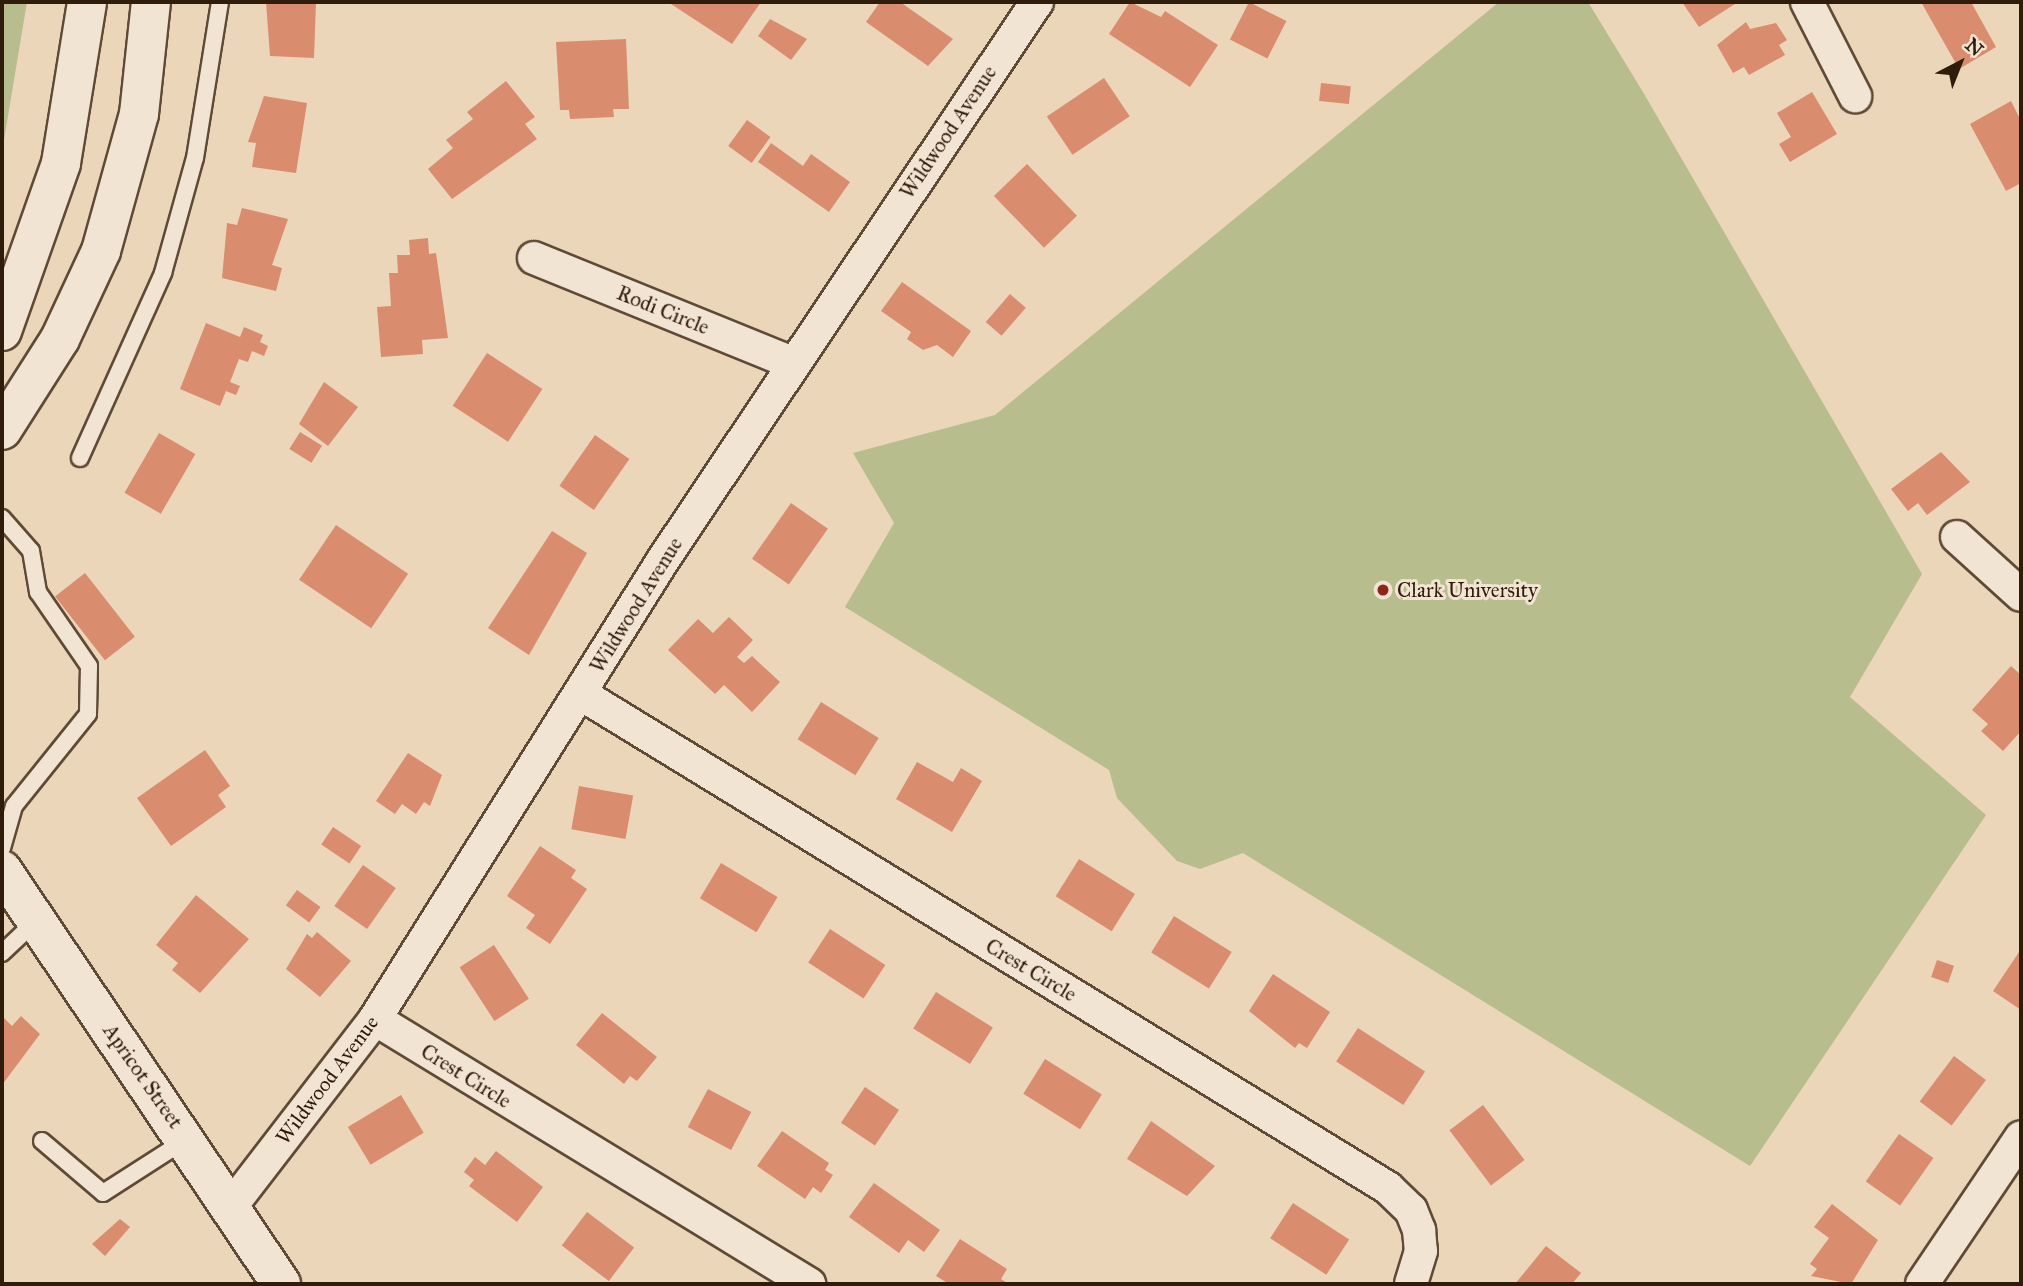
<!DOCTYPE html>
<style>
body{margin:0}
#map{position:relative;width:2023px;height:1286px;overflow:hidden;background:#ebd6b9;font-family:"IM FELL Great Primer",serif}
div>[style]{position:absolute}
.green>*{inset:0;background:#b8bd8e}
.building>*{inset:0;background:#d98d6e;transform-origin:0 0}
.roads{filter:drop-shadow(2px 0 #5f4a36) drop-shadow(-2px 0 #5f4a36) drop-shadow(0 2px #5f4a36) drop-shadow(0 -2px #5f4a36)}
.lane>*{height:16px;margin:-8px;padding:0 8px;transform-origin:8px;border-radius:8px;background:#f2e4d2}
.street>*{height:32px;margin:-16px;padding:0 16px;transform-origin:16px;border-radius:16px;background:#f2e4d2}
.secondary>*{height:38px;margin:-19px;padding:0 19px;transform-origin:19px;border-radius:19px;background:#f2e4d2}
.dots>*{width:19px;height:19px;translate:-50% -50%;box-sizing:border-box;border:4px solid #f2e4d2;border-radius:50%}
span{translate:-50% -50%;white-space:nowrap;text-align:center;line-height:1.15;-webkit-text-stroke:6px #f2e4d2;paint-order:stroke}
.street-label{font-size:21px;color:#301c0a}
.poi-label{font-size:21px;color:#301c0a}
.left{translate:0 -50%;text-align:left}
.frame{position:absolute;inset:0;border:4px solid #301c0a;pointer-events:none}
.north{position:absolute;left:1925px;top:28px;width:70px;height:70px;-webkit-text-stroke:5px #f2e4d2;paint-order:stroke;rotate:42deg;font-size:19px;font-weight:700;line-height:28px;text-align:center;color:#301c0a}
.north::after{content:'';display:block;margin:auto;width:24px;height:32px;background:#301c0a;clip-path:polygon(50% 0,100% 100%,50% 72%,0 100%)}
</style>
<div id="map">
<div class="green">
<i style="clip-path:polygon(2px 2px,27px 2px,2px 152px)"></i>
<i style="clip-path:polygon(1499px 2px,1588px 2px,1643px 92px,1922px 574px,1850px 697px,1986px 815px,1750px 1166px,1243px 853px,1200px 869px,1177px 861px,1117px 798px,1109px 770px,845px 607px,894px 523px,853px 453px,995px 415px)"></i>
</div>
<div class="building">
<i style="clip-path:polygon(266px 2px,316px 2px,314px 58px,270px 56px)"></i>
<i style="clip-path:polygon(668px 2px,761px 2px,732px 44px)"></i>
<i style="clip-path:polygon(880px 2px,900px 2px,953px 39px,928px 66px,866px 22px)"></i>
<i style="clip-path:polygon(1130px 2px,1161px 17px,1165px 11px,1218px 45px,1190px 87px,1109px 34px)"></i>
<i style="left:1249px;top:2px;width:42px;height:42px;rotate:27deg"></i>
<i style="clip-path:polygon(1682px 2px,1738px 2px,1699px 27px)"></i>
<i style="clip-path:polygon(1921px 2px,1971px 2px,1996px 47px,1959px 69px)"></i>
<i style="clip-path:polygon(770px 19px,807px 39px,791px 60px,758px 36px)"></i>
<i style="clip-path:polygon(1746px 22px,1750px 29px,1776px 23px,1787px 40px,1779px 45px,1785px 55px,1749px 75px,1744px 67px,1733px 73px,1717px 45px)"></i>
<i style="clip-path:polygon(626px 39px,629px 109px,613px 109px,614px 117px,570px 119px,569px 110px,560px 110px,556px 42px)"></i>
<i style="left:1104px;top:78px;width:46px;height:69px;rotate:56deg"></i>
<i style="clip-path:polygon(506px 81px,535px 117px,525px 124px,537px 139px,452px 199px,428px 169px,453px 148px,446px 140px,473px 119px,467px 112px)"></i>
<i style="left:1321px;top:83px;width:30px;height:18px;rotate:6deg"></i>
<i style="clip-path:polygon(1812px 92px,1837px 134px,1790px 162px,1779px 144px,1791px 137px,1777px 113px)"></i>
<i style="clip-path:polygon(264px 96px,307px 103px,296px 173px,252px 167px,256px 143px,248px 142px)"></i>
<i style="clip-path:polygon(2011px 101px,2021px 121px,2021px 183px,2006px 191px,1970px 124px)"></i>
<i style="left:747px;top:120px;width:29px;height:32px;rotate:36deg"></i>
<i style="clip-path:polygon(771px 143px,803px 166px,811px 154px,850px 182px,829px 212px,758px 162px)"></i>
<i style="left:1027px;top:164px;width:72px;height:46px;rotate:46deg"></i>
<i style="clip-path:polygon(242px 208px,288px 219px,272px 265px,282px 268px,276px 291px,222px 278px,227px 223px,237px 225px)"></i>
<i style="clip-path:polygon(428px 238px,429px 254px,436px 253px,448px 338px,422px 340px,423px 354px,381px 357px,377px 307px,391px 306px,389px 273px,398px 273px,397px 255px,410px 255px,409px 240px)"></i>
<i style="clip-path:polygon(902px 282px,971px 331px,953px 357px,937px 345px,923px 350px,907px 339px,911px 332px,881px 311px)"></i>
<i style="left:1010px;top:294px;width:21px;height:37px;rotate:41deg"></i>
<i style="clip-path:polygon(206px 323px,240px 337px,244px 327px,263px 335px,260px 342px,268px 346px,264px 356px,252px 351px,248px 362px,239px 359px,230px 382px,240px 386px,236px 395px,226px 391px,220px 406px,180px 389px)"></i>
<i style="left:487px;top:353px;width:66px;height:63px;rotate:33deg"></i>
<i style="clip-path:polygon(324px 382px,358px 407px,328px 446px,299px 424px)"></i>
<i style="left:300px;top:432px;width:26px;height:20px;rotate:32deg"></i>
<i style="left:159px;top:433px;width:42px;height:69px;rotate:30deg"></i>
<i style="left:595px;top:435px;width:42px;height:62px;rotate:35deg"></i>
<i style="clip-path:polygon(1941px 452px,1970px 482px,1927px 515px,1918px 503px,1908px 511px,1891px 489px)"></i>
<i style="left:791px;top:503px;width:45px;height:68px;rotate:35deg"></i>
<i style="left:336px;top:525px;width:87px;height:66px;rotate:34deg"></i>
<i style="clip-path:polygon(552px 531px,587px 553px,529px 655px,488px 628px)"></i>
<i style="left:85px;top:573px;width:81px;height:38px;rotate:52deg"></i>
<i style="clip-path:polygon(729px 617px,753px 640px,737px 657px,744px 663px,752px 656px,780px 682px,752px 712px,724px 685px,715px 694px,668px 650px,698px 619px,713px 633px)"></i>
<i style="clip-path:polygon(2011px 666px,2021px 675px,2021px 731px,2003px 751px,1981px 731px,1988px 724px,1972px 710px)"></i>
<i style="left:821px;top:702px;width:68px;height:44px;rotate:32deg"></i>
<i style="clip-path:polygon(205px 750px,230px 786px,218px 795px,226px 807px,171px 846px,137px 798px)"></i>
<i style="clip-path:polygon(408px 753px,442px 775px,430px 806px,424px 802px,416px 814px,402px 804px,395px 814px,376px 801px)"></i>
<i style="clip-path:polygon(917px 762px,953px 782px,961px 768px,982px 781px,952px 832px,896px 799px)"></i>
<i style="left:579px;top:786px;width:55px;height:44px;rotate:10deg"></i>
<i style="left:333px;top:827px;width:34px;height:21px;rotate:34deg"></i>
<i style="clip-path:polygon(540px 846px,576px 870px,571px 878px,587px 889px,550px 944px,526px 928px,535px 915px,507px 896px)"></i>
<i style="left:1079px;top:859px;width:66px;height:44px;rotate:32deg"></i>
<i style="left:721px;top:863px;width:66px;height:41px;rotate:31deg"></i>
<i style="left:363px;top:865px;width:40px;height:50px;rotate:35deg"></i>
<i style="left:297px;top:890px;width:29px;height:19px;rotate:36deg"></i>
<i style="clip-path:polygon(196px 895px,249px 939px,200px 993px,172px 970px,178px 963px,156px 945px)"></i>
<i style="left:1174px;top:916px;width:68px;height:43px;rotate:32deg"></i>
<i style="left:830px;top:929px;width:66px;height:40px;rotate:33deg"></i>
<i style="clip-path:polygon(317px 932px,351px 961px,320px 997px,286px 969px,307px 934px,312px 938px)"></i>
<i style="left:494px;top:945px;width:64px;height:41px;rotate:57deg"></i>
<i style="clip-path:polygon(2021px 949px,2021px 1010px,1993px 991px)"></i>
<i style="left:1937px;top:960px;width:18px;height:18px;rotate:19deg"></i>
<i style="clip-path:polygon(1273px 974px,1330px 1012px,1307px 1048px,1299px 1043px,1295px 1048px,1249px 1011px)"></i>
<i style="left:936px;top:992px;width:67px;height:43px;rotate:32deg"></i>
<i style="clip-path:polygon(602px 1013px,657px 1057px,637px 1081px,630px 1076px,624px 1084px,576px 1045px)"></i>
<i style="clip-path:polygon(2px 1016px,12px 1026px,21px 1016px,40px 1034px,2px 1085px)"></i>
<i style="left:1358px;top:1028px;width:80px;height:40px;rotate:33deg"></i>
<i style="left:1954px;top:1056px;width:40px;height:57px;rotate:37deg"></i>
<i style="left:1045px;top:1059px;width:67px;height:41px;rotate:32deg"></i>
<i style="left:865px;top:1087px;width:41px;height:43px;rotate:34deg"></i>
<i style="left:708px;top:1089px;width:49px;height:43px;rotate:28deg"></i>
<i style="left:401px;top:1095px;width:44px;height:62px;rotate:59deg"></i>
<i style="left:1483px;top:1105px;width:69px;height:42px;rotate:53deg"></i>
<i style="clip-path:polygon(1151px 1121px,1215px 1166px,1187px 1196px,1127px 1159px)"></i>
<i style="clip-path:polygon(782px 1131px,829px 1163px,825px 1170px,833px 1175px,821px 1193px,813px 1187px,805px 1199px,757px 1166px)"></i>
<i style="left:1899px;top:1134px;width:42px;height:58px;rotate:35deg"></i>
<i style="clip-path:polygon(496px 1151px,543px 1187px,517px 1222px,469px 1186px,474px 1180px,464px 1172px,475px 1157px,485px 1165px)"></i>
<i style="clip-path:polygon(874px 1183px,940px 1230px,924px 1252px,908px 1240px,899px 1253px,849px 1217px)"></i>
<i style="left:1293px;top:1203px;width:67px;height:42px;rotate:33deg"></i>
<i style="clip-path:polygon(1832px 1204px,1878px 1240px,1851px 1284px,1811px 1276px,1817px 1269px,1810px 1264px,1829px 1238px,1814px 1227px)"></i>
<i style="left:587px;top:1212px;width:59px;height:42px;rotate:37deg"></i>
<i style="clip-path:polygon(120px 1219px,130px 1227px,105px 1256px,92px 1244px)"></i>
<i style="clip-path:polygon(960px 1239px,1007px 1269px,1001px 1279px,1009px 1284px,949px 1284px,936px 1276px)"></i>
<i style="clip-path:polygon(1546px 1246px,1581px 1273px,1572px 1284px,1515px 1284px)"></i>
</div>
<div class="roads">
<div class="lane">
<i style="left:80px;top:458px;width:203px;rotate:-65.8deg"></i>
<i style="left:163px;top:273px;width:119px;rotate:-74.5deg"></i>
<i style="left:195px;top:158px;width:158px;rotate:-80.9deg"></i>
<i style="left:2px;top:518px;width:44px;rotate:48.7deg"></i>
<i style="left:31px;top:551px;width:42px;rotate:80.3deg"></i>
<i style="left:38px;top:592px;width:90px;rotate:55.4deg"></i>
<i style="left:89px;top:666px;width:48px;rotate:91.2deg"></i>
<i style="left:88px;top:714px;width:118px;rotate:128.8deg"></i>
<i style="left:14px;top:806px;width:44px;rotate:105.9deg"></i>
<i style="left:2px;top:953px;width:47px;rotate:-43.3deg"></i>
<i style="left:42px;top:1141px;width:80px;rotate:40.4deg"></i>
<i style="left:103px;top:1193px;width:96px;rotate:-32.7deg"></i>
</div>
<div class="street">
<i style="left:1807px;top:2px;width:106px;rotate:62.9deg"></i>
<i style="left:534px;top:258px;width:279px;rotate:22.1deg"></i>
<i style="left:1957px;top:537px;width:86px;rotate:42.2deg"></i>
<i style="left:581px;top:694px;width:946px;rotate:31.47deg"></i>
<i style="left:1388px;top:1188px;width:32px;rotate:44deg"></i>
<i style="left:1411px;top:1210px;width:22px;rotate:68deg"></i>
<i style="left:1419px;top:1230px;width:21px;rotate:85deg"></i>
<i style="left:1421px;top:1251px;width:34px;rotate:107deg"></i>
<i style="left:375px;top:1019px;width:509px;rotate:31.41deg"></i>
<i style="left:232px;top:1205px;width:235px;rotate:-52.4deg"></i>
<i style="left:375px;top:1019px;width:542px;rotate:-57.89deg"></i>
<i style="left:663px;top:560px;width:672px;rotate:-56.17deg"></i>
<i style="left:1922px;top:1284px;width:177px;rotate:-56deg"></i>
</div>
<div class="secondary">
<i style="left:2px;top:331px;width:178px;rotate:-70.6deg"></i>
<i style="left:61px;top:163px;width:163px;rotate:-80.8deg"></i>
<i style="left:2px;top:430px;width:108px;rotate:-57.5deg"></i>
<i style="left:60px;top:339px;width:97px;rotate:-65deg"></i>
<i style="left:101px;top:251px;width:142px;rotate:-74.5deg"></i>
<i style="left:139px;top:114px;width:113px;rotate:-83.9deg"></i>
<i style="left:2px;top:870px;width:499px;rotate:56deg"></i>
</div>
</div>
<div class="dots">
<i style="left:1383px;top:590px;background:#8f2418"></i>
</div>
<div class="street-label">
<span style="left:948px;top:132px;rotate:-56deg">Wildwood Avenue</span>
<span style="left:663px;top:310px;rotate:22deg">Rodi Circle</span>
<span style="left:636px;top:605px;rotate:-58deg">Wildwood Avenue</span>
<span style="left:1031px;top:970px;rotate:31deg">Crest Circle</span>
<span style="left:143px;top:1076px;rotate:55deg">Apricot Street</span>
<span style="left:466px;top:1076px;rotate:32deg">Crest Circle</span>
<span style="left:327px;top:1080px;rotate:-53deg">Wildwood Avenue</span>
</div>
<div class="poi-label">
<span class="left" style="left:1397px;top:590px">Clark University</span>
</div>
<div class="frame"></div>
<div class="north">N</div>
</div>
